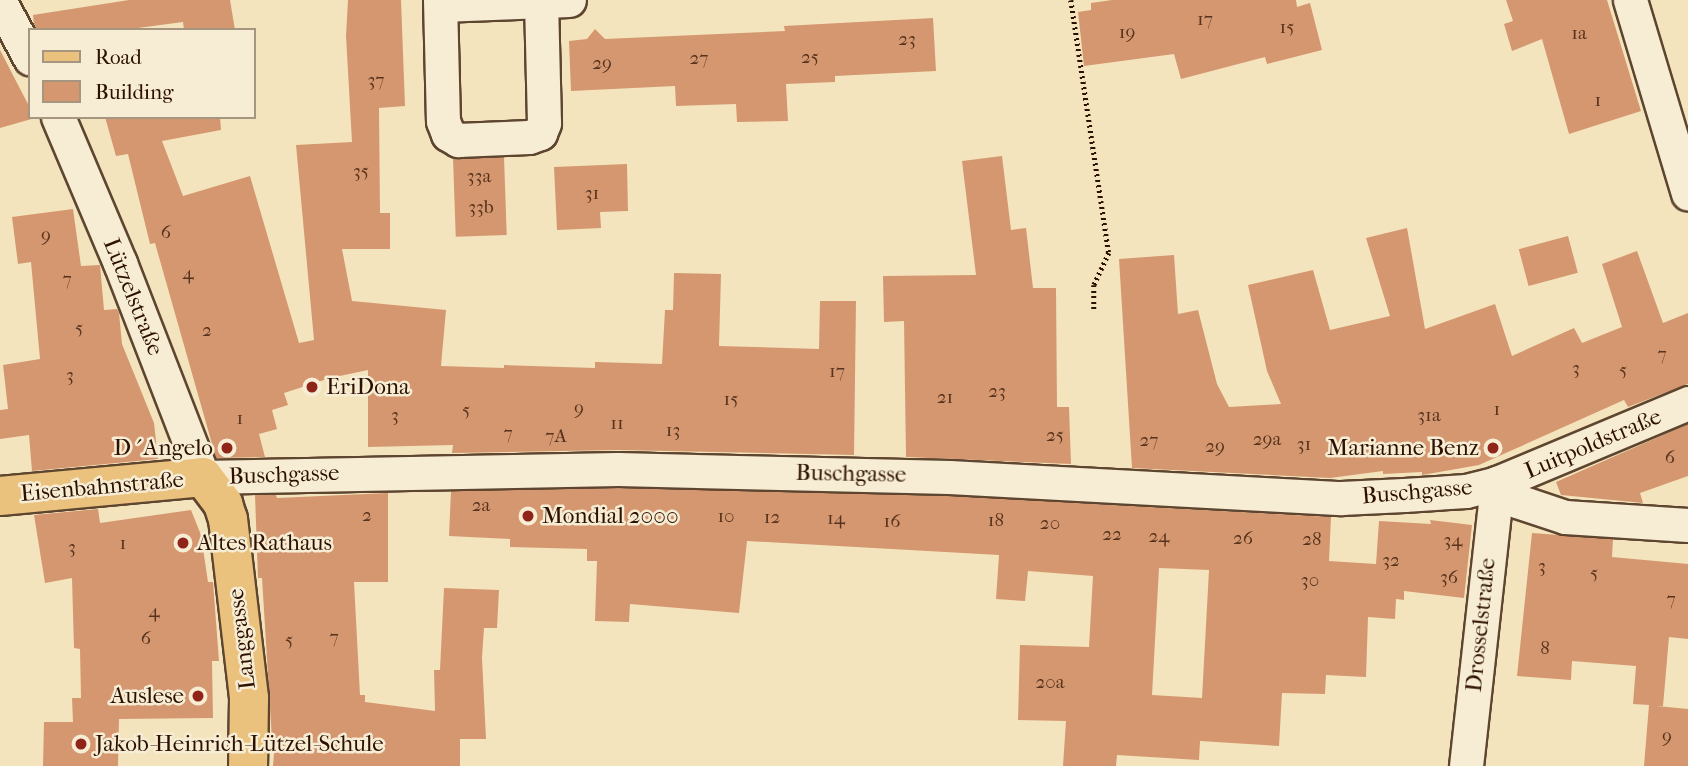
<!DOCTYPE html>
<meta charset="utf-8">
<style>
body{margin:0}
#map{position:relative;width:1688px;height:766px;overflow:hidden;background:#f3e4bd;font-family:"IM FELL French Canon",serif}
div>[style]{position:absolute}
.building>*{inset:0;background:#d59770;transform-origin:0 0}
.path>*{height:4.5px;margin-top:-2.25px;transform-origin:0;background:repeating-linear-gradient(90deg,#2d1000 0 2px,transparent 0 5.5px)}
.roads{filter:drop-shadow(2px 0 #5e452f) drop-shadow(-2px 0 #5e452f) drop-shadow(0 2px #5e452f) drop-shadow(0 -2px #5e452f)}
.minor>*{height:33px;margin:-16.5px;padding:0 16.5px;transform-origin:16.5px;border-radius:16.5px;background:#f7edd4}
.major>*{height:38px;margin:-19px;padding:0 19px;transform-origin:19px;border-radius:19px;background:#eac27e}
.dots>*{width:19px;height:19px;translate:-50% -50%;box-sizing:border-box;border:4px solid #f7edd4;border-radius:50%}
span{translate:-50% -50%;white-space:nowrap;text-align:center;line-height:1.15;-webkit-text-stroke:5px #f7edd4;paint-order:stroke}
.number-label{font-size:19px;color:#57321c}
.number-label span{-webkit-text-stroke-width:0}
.street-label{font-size:23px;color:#2d1000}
.poi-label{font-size:23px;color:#2d1000}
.left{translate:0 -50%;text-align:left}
.right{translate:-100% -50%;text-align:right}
.legend{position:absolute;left:28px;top:28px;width:228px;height:91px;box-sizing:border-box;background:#f7edd4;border:2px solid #a6957f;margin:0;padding:9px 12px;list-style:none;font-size:21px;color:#2d1000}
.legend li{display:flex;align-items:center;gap:14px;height:35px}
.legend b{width:35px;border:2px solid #a6957f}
</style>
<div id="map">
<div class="building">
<i style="clip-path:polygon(129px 0,230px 0,235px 30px,184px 30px,183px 22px,123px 30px,37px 30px,34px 24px,33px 15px)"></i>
<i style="clip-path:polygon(348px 0,401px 0,405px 106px,379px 108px,380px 213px,390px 213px,390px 249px,342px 249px,352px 301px,446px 310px,441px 366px,504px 368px,504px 365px,595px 368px,595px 362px,662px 364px,665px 310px,673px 310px,674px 273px,721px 274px,719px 346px,819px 349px,820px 301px,856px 301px,854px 455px,618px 450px,452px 453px,453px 445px,368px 447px,368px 370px,330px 378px,284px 393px,288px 405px,272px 410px,277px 429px,259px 434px,265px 457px,216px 458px,155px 243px,150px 244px,128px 154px,116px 156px,105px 117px,220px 117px,221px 130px,162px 141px,183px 196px,250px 176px,299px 343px,314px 340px,296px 145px,352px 142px,346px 36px)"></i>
<i style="clip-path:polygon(1112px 0,1296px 0,1297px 7px,1310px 3px,1322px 50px,1267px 64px,1265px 57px,1181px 79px,1174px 54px,1084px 66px,1078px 12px,1091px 10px,1091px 3px)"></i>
<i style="clip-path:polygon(1506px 0,1607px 0,1641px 111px,1569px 134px,1542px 39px,1512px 51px,1504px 24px,1513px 21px)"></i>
<i style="clip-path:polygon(933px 18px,936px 71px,835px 76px,835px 82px,786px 84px,788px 121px,737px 122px,736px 104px,676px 106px,675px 86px,571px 91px,569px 41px,587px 39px,595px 29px,605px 39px,785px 31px,784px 26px)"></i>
<i style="clip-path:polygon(0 50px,30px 108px,30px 117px,35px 118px,0 128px)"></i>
<i style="clip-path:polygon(1002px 156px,1011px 230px,1026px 228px,1033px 288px,1056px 288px,1057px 407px,1069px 407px,1071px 464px,906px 457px,904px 321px,884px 322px,883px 276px,976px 275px,962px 161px)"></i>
<i style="left:504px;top:157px;width:78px;height:51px;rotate:88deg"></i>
<i style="clip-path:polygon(627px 164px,628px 211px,600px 212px,601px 228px,557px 230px,554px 167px)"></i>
<i style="clip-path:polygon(73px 209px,81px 266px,100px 265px,104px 310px,117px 309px,119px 313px,122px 344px,154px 423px,158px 459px,32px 471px,29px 435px,0 439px,0 410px,8px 409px,3px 365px,40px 359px,31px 262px,18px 264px,12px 217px)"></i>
<i style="clip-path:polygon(1407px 228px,1425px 329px,1495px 304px,1512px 356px,1574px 328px,1582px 343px,1622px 327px,1602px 264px,1637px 251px,1663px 323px,1688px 313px,1688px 384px,1628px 407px,1624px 400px,1479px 465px,1428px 474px,1422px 475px,1422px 472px,1383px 474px,1383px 471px,1330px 478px,1132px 468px,1119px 259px,1174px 255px,1178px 314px,1198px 310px,1217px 384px,1229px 407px,1281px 404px,1267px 371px,1248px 285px,1313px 270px,1330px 330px,1390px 316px,1366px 238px)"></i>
<i style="left:1568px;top:236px;width:38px;height:51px;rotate:75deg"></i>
<i style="clip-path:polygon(1688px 424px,1688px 476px,1640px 493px,1643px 503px,1561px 495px,1556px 482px)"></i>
<i style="clip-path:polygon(evenodd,618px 488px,948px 496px,1331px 517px,1329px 561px,1376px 564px,1379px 521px,1431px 524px,1430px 520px,1472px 525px,1464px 598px,1404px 591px,1404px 600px,1396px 599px,1395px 619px,1368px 617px,1366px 677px,1326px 675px,1325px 694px,1282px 693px,1279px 746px,1200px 741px,1199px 760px,1117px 755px,1116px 766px,1063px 766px,1066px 721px,1018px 720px,1020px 645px,1089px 647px,1093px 576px,1028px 571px,1025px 601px,996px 599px,999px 555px,747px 541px,739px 613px,630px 604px,629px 622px,595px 621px,597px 561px,587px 561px,587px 549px,510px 547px,510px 539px,449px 536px,451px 491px,618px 488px,1159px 568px,1209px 570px,1202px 698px,1152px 695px,1159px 568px)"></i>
<i style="clip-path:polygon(388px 493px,388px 582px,354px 582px,360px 695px,365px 695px,365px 702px,435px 711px,434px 670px,440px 670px,444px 588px,499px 590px,497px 628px,484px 628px,482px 658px,486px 739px,460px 739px,460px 766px,273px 766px,275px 740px,272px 740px,262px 578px,258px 578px,255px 495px,276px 495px,277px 498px)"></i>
<i style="clip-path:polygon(98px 509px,100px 523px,191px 510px,201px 535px,208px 582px,213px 582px,219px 661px,212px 661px,213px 718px,119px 719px,118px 766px,43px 766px,44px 722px,73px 722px,72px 698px,81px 698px,80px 649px,74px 648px,72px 578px,45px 583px,34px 515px)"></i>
<i style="clip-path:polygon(1532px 533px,1613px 539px,1612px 557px,1688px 564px,1688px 639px,1669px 637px,1663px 706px,1657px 706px,1688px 709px,1688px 766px,1644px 766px,1649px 705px,1633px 704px,1636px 666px,1572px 661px,1571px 680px,1517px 676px)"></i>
</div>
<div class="path">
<i style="left:1071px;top:0;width:256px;rotate:81.5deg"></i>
<i style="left:1109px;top:253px;width:35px;rotate:115deg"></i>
<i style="left:1094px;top:285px;width:27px;rotate:90deg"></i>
</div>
<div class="roads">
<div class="minor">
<i style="left:440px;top:0;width:121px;rotate:88.6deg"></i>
<i style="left:443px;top:121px;width:14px;rotate:69deg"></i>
<i style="left:448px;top:134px;width:12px;rotate:31deg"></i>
<i style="left:458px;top:140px;width:71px;rotate:-2.4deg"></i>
<i style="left:529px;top:137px;width:12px;rotate:-20deg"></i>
<i style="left:540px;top:133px;width:11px;rotate:-68deg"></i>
<i style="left:544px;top:123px;width:122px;rotate:-91.4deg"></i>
<i style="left:1630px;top:0;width:202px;rotate:73.3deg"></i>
<i style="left:0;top:2px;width:64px;rotate:61.8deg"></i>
<i style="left:441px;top:5px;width:128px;rotate:-2.2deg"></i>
<i style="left:58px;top:117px;width:159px;rotate:67deg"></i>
<i style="left:120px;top:263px;width:230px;rotate:68.8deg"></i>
<i style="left:203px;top:477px;width:415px;rotate:-1.1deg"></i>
<i style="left:618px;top:469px;width:331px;rotate:1.4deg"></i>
<i style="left:949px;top:477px;width:393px;rotate:3.1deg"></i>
<i style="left:1341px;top:498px;width:63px;rotate:-2.7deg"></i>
<i style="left:1404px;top:495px;width:62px;rotate:-3.7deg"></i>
<i style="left:1466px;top:491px;width:32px;rotate:-14deg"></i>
<i style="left:1497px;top:483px;width:207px;rotate:-22.7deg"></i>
<i style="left:1497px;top:483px;width:27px;rotate:42deg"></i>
<i style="left:1517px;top:501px;width:51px;rotate:18.4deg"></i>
<i style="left:1565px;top:517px;width:123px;rotate:3.7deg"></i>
<i style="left:1466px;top:766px;width:285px;rotate:-83.7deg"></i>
</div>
<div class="major">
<i style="left:0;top:496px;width:204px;rotate:-5.3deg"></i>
<i style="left:203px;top:477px;width:34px;rotate:53deg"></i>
<i style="left:223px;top:504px;width:16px;rotate:72deg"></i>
<i style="left:228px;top:519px;width:180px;rotate:83.3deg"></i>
<i style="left:249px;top:698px;width:68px;rotate:90.8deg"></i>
</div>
</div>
<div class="dots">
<i style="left:312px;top:387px;background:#8f2418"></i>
<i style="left:227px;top:448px;background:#8f2418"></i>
<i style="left:1493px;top:448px;background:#8f2418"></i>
<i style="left:528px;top:516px;background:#8f2418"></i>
<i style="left:183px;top:543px;background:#8f2418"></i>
<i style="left:198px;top:696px;background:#8f2418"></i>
<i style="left:81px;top:744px;background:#8f2418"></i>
</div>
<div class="number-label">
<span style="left:1205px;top:20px">17</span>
<span style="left:1287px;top:28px">15</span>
<span style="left:1127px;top:33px">19</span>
<span style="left:1579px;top:34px">1a</span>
<span style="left:907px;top:40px">23</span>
<span style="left:810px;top:58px">25</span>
<span style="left:699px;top:59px">27</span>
<span style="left:602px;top:64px">29</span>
<span style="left:376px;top:81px">37</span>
<span style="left:1598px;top:101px">1</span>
<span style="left:361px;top:172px">35</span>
<span style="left:479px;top:177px">33a</span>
<span style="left:592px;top:194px">31</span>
<span style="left:481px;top:208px">33b</span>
<span style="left:166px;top:233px">6</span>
<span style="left:46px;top:236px">9</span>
<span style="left:188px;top:274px">4</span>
<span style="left:67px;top:280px">7</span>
<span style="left:79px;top:329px">5</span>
<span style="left:207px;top:331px">2</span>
<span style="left:1662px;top:355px">7</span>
<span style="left:1576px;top:369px">3</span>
<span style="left:1623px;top:371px">5</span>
<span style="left:837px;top:372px">17</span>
<span style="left:70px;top:376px">3</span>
<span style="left:997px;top:392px">23</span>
<span style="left:945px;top:398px">21</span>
<span style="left:731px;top:400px">15</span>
<span style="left:579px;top:409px">9</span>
<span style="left:1497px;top:410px">1</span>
<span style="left:466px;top:411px">5</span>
<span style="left:395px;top:416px">3</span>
<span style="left:1429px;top:416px">31a</span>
<span style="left:240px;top:419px">1</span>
<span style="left:617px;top:424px">11</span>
<span style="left:673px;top:431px">13</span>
<span style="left:508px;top:434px">7</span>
<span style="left:1055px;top:436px">25</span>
<span style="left:556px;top:437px">7A</span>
<span style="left:1267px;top:440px">29a</span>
<span style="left:1149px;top:441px">27</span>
<span style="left:1304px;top:445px">31</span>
<span style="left:1215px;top:447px">29</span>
<span style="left:1670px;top:458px">6</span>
<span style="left:481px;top:506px">2a</span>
<span style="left:367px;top:516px">2</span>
<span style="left:726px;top:517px">10</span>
<span style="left:772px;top:518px">12</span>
<span style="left:836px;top:519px">14</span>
<span style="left:996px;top:521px">18</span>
<span style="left:892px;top:522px">16</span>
<span style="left:1050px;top:524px">20</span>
<span style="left:1112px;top:535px">22</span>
<span style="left:1159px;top:537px">24</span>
<span style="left:1243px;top:539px">26</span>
<span style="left:1312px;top:540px">28</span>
<span style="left:1453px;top:541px">34</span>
<span style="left:123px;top:544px">1</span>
<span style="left:72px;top:548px">3</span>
<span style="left:1391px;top:561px">32</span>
<span style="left:1542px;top:567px">3</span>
<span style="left:1594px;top:574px">5</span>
<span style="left:1449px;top:578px">36</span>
<span style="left:1310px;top:581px">30</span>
<span style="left:1671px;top:600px">7</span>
<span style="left:154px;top:612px">4</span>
<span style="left:334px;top:638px">7</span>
<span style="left:146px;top:639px">6</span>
<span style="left:289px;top:641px">5</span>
<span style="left:1545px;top:649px">8</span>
<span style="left:1050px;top:683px">20a</span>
<span style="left:1667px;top:737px">9</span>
</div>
<div class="street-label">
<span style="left:133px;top:297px;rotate:68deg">Lützelstraße</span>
<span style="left:1593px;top:444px;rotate:-23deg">Luitpoldstraße</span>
<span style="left:851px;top:474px;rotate:1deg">Buschgasse</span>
<span style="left:284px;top:475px;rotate:-2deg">Buschgasse</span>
<span style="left:102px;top:487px;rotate:-5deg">Eisenbahnstraße</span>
<span style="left:1417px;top:492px;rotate:-5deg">Buschgasse</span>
<span style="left:1481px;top:625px;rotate:-84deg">Drosselstraße</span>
<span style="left:242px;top:639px;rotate:-97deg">Langgasse</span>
</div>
<div class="poi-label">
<span class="left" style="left:326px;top:387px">EriDona</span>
<span class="right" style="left:213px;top:448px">D´Angelo</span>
<span class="right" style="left:1479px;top:448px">Marianne Benz</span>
<span class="left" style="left:542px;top:516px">Mondial 2000</span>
<span class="left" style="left:197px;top:543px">Altes Rathaus</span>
<span class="right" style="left:184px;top:696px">Auslese</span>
<span class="left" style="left:95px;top:744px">Jakob-Heinrich-Lützel-Schule</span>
</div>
<ul class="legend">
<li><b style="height:9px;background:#eac27e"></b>Road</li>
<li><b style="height:19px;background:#d59770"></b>Building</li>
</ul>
</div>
